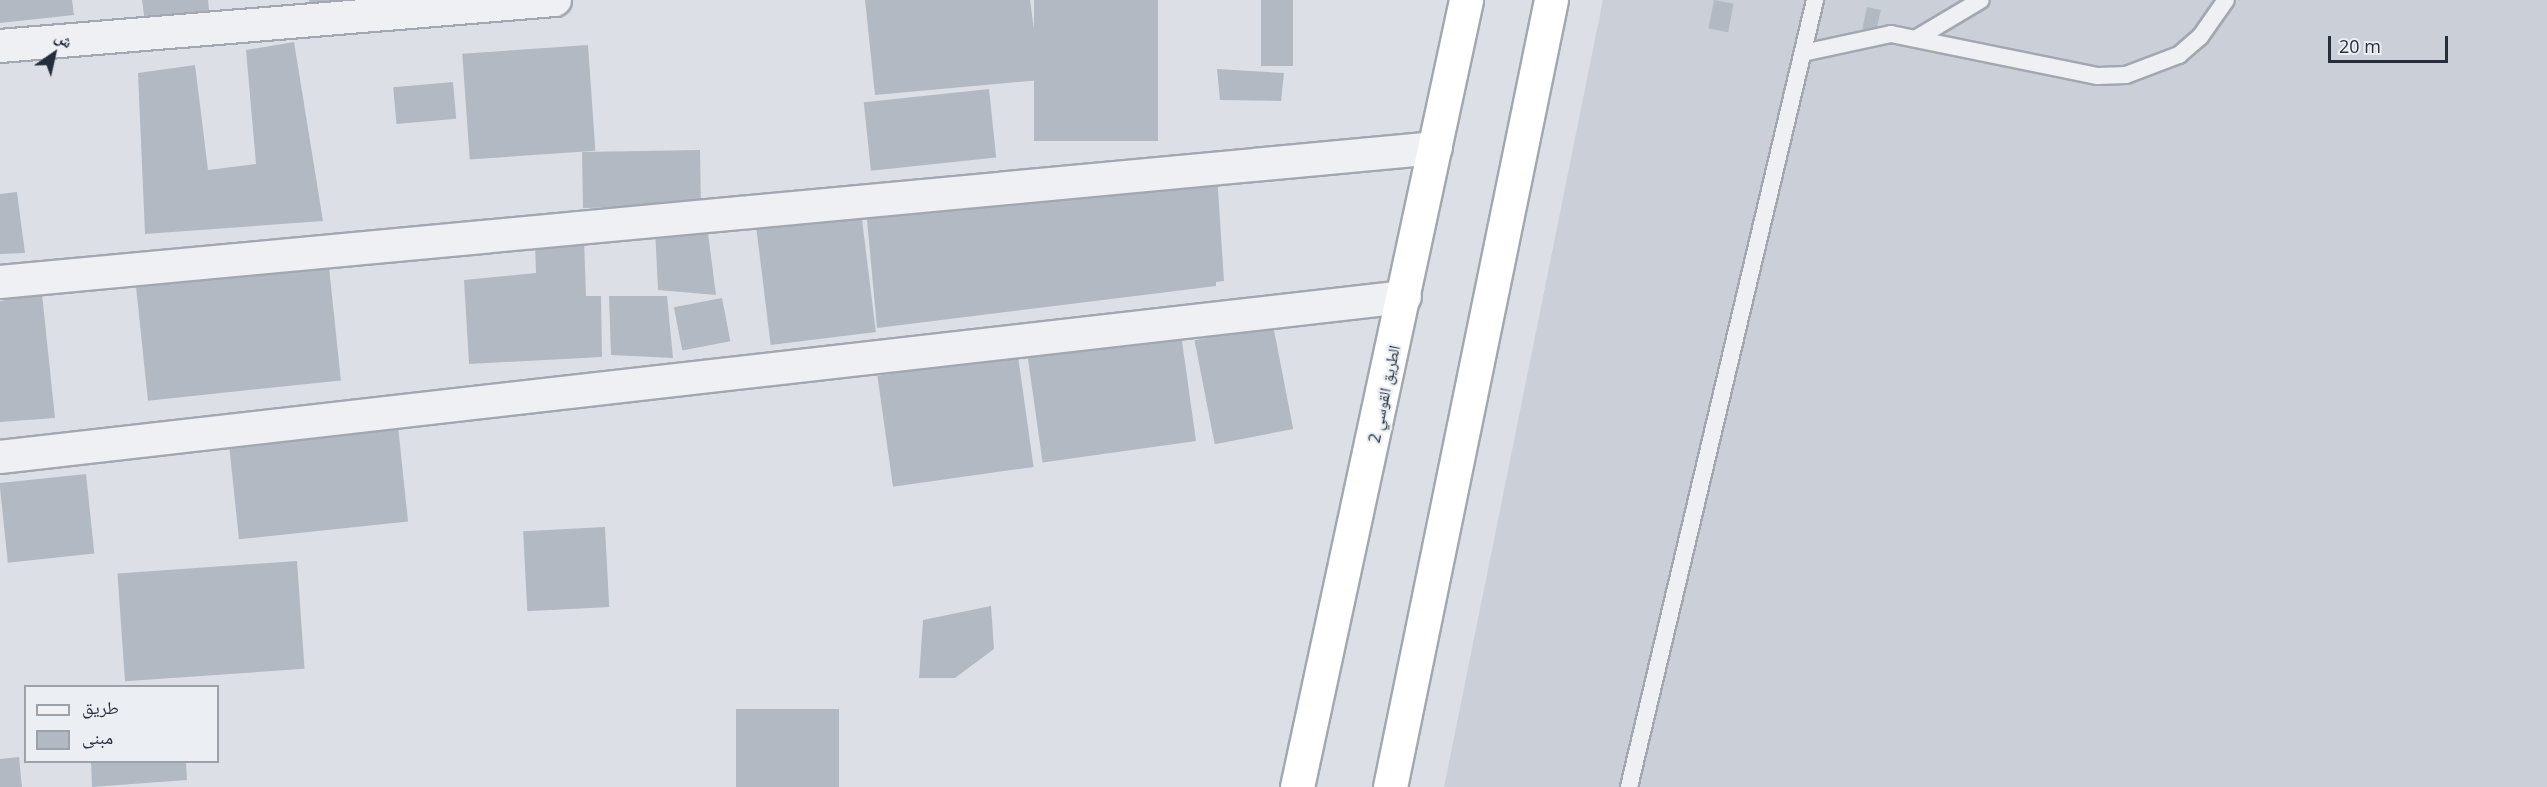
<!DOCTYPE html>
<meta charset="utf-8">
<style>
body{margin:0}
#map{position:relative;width:2547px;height:787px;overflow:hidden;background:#dce0e6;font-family:"Open Sans","Noto Naskh Arabic",sans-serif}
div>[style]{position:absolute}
.built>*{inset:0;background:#cacfd8}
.building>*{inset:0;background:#b3b9c3;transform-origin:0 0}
.roads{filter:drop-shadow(2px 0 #a2a7b0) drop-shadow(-2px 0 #a2a7b0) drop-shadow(0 2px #a2a7b0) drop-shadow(0 -2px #a2a7b0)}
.lane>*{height:16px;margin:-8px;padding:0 8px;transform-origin:8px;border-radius:8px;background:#eef0f4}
.street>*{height:32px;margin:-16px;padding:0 16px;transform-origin:16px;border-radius:16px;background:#eef0f4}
.highway>*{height:33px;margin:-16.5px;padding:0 16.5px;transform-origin:16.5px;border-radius:16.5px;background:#fff}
span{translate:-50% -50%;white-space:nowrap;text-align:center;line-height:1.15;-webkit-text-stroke:4.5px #ebeff4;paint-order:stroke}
.street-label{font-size:16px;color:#262e3c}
.legend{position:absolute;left:24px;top:685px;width:195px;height:78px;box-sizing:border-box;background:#ebeff4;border:2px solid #9ca2aa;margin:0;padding:8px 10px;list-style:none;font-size:18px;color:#262e3c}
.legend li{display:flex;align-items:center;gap:12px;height:30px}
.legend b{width:30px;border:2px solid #9ca2aa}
.north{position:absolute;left:24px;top:24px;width:60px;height:60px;-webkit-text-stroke:4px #ebeff4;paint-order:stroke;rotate:34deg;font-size:16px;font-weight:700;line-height:24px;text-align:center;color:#262e3c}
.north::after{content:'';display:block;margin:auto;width:21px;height:27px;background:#262e3c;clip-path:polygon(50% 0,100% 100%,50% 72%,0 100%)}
.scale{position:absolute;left:2328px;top:36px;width:120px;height:27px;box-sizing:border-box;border:3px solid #262e3c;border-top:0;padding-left:8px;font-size:18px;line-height:21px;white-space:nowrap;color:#262e3c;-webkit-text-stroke:4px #ebeff4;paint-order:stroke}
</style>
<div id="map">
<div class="built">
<i style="clip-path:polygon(1603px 0,2547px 0,2547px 787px,1444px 787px)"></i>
</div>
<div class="building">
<i style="clip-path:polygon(0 0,72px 0,74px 15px,0 23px)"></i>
<i style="clip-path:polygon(142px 0,208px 0,210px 19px,145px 23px)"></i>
<i style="clip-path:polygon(309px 0,343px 0,343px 7px,309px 6px)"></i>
<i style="clip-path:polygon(865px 0,1030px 0,1041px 80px,875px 95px)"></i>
<i style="left:1034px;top:0;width:124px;height:141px"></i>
<i style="left:1261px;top:0;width:32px;height:66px"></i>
<i style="left:1714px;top:0;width:20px;height:29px;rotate:11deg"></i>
<i style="left:1867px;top:7px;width:14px;height:22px;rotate:12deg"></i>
<i style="clip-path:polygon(294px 42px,323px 221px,145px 234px,138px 73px,195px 65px,208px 170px,256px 164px,246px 50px)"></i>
<i style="left:588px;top:45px;width:106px;height:126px;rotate:86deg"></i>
<i style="clip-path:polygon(1217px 69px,1284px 73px,1281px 101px,1220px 100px)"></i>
<i style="left:453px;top:82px;width:37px;height:60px;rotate:85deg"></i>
<i style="left:989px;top:89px;width:69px;height:126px;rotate:84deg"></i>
<i style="left:700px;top:150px;width:56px;height:118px;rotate:89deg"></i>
<i style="clip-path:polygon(1217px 174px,1224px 281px,1216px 282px,1216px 286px,877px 328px,866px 209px)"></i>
<i style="clip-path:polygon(17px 192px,25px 253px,0 254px,0 194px)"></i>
<i style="left:861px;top:211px;width:122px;height:106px;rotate:83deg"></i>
<i style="clip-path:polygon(707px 225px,716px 295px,658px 290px,655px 230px)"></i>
<i style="clip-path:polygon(584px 238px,586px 296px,601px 296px,602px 357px,469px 364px,464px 280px,536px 273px,535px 243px)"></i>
<i style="left:329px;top:267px;width:114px;height:194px;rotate:84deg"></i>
<i style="clip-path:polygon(42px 294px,55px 418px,0 422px,0 301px)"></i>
<i style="clip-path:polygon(609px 296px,667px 296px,673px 358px,611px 355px)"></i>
<i style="left:722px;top:298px;width:44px;height:49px;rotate:79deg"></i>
<i style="left:1273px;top:325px;width:106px;height:80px;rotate:79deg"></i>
<i style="left:1181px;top:334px;width:108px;height:155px;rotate:82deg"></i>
<i style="left:1018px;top:356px;width:112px;height:142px;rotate:82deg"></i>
<i style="left:398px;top:426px;width:96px;height:170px;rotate:84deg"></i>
<i style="left:86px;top:474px;width:80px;height:87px;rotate:84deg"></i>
<i style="left:605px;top:527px;width:80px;height:82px;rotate:87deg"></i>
<i style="left:297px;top:561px;width:108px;height:180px;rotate:86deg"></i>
<i style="clip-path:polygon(991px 606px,994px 649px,955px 678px,919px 678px,923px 620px)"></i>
<i style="left:736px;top:709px;width:103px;height:78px"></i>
<i style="clip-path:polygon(19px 757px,22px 787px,0 787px,0 759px)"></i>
<i style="clip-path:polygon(91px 762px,186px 762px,187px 780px,92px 787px)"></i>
</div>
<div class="roads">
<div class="lane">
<i style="left:1917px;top:38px;width:74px;rotate:-30.7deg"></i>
<i style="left:1803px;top:53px;width:90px;rotate:-12.2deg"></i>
<i style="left:1891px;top:34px;width:211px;rotate:11.5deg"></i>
<i style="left:2098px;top:76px;width:28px;rotate:-2deg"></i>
<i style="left:2126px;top:75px;width:57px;rotate:-20.7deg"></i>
<i style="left:2179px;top:55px;width:28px;rotate:-41deg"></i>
<i style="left:2200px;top:37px;width:45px;rotate:-54.9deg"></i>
<i style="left:1629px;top:787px;width:809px;rotate:-76.7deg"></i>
</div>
<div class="street">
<i style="left:0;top:46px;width:557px;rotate:-4.74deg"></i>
<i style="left:0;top:282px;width:1442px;rotate:-5.33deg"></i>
<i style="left:0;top:457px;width:1414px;rotate:-6.5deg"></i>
</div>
<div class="highway">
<i style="left:1297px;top:787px;width:805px;rotate:-77.88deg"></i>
<i style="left:1390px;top:787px;width:803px;rotate:-78.44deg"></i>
</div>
</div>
<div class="street-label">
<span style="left:1384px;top:394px;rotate:-78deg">الطريق القوسي 2</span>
</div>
<ul class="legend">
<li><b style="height:8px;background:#eef0f4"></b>طريق</li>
<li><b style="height:16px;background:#b3b9c3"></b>مبنى</li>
</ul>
<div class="north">ش</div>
<div class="scale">20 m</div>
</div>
